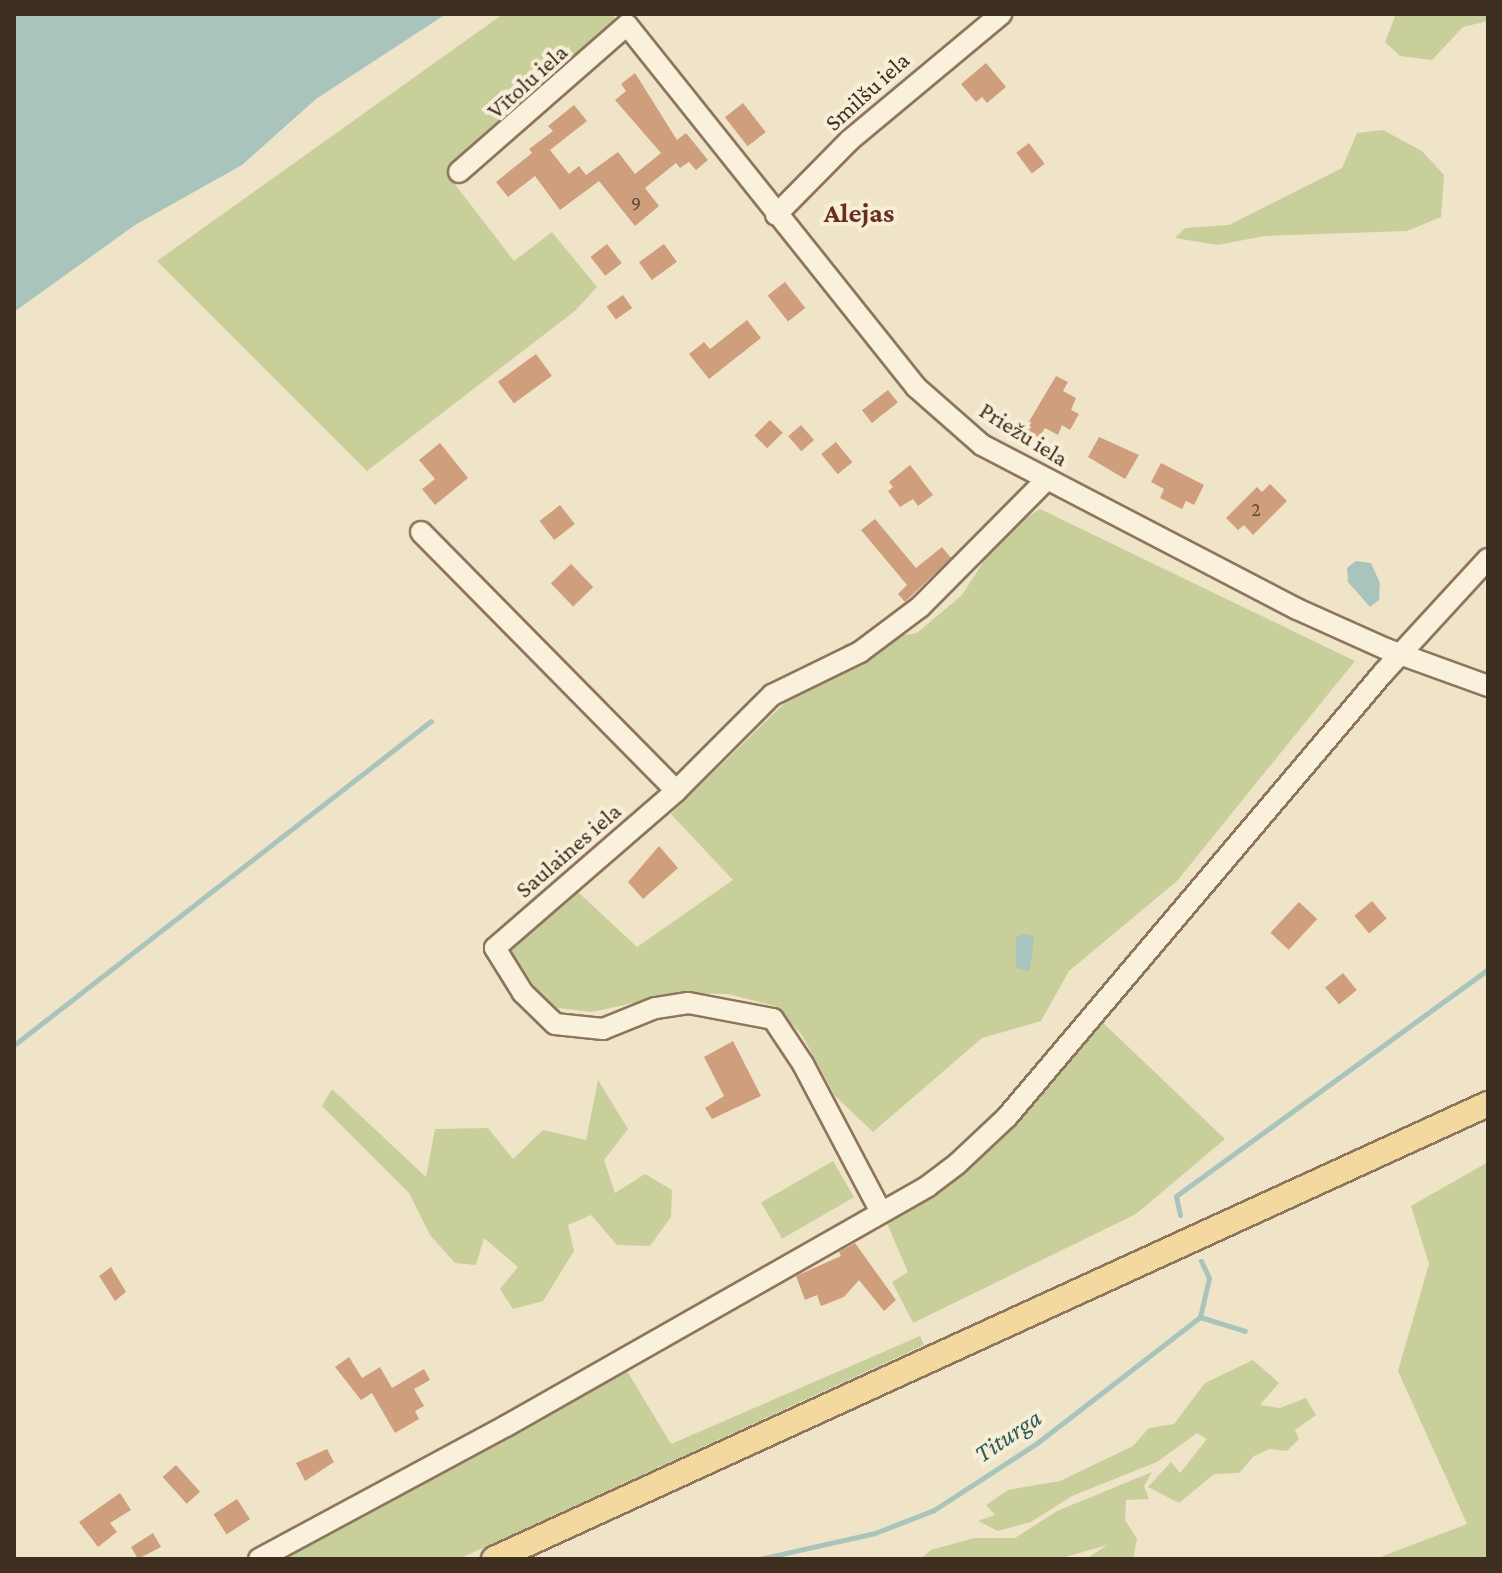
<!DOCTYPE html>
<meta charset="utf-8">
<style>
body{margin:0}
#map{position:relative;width:1502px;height:1573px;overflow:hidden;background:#f0e4c8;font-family:"Crimson Pro",serif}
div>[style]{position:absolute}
.green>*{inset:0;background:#c9cf9b;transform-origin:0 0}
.water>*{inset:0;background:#a9c4bc}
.stream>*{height:5px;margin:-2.5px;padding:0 2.5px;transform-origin:2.5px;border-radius:2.5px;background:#a9c4bc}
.building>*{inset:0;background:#cf9f7d;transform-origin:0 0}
.roads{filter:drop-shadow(2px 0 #8d765c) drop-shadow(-2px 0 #8d765c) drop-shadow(0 2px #8d765c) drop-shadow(0 -2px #8d765c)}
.minor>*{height:20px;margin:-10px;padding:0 10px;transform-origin:10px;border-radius:10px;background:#faf1dc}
.major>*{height:24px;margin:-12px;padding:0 12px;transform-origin:12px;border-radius:12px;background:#f3d9a0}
span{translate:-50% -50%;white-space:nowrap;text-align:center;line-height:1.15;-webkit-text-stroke:8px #f7eed8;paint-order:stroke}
.number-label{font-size:20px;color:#624a37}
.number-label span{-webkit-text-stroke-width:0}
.street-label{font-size:24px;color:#3d2e20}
.water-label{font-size:26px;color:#2f5d5a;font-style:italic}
.quarter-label{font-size:28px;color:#6b2e1e;font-weight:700}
.frame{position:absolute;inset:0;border:16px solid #3d2e20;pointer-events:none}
</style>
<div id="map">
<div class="green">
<i style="clip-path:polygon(503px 14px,612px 14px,619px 23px,447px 174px,514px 261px,552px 232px,597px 287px,576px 310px,367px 471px,157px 261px)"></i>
<i style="clip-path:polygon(1396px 14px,1488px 14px,1488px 21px,1463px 27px,1432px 60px,1400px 56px,1385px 42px)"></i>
<i style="clip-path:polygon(1383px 130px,1422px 151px,1444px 175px,1441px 217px,1407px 231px,1265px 236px,1217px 245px,1175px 238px,1185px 228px,1229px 225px,1342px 168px,1357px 133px)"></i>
<i style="clip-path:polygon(1040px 509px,1355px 661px,1177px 881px,1069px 971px,1041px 1021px,982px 1038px,873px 1132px,835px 1096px,802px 1035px,775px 1006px,728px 994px,679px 993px,592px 1012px,549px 1007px,507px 946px,577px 891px,637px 947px,733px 880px,671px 814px,845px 644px,917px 633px,962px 595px,1002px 533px)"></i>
<i style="clip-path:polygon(1100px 1020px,1225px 1139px,1136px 1214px,913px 1323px,892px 1282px,908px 1272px,886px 1221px,982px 1156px)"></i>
<i style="clip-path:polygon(598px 1080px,628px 1129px,604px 1160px,615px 1193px,645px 1174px,672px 1190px,671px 1217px,650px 1246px,617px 1245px,591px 1215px,568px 1225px,574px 1251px,543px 1301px,513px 1309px,500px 1289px,518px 1267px,484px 1238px,476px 1265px,455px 1263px,430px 1235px,409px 1193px,322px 1106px,332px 1089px,426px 1177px,435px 1129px,488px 1128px,513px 1159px,543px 1130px,586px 1140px)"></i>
<i style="left:833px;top:1161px;width:42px;height:83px;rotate:60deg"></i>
<i style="clip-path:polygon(1488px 1162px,1488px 1559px,1375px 1559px,1467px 1524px,1398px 1371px,1429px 1264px,1411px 1206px)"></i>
<i style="clip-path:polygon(920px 1336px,924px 1345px,459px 1559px,290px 1559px,295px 1548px,624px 1366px,671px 1444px)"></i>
<i style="clip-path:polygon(1253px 1360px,1279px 1383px,1260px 1405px,1280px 1408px,1306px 1398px,1316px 1415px,1295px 1430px,1299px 1439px,1287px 1451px,1269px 1449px,1254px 1456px,1239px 1473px,1214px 1474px,1179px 1503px,1148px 1487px,1171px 1462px,1180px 1473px,1207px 1439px,1197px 1433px,1157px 1462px,1072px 1496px,1031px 1522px,998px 1531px,978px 1521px,995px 1515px,986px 1505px,1008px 1490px,1060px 1481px,1133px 1446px,1149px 1428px,1174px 1424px,1205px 1383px)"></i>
<i style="clip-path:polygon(1152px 1472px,1144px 1486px,1149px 1499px,1126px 1500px,1125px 1520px,1137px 1539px,1133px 1559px,1086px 1559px,1107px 1545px,1059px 1559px,920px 1559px,931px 1550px,974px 1538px,1015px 1538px,1057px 1511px)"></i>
</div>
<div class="water">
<i style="clip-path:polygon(14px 14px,446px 14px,316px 99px,242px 165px,135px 225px,14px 312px)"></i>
<i style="clip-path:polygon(1356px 561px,1371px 563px,1380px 583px,1379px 600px,1370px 607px,1348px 582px,1347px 568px)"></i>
<i style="clip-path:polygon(1023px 934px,1034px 936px,1030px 971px,1016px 968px,1016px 937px)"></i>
</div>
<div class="stream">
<i style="left:14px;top:1045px;width:528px;rotate:-37.85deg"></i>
<i style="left:1180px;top:1215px;width:19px;rotate:-102deg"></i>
<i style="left:1176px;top:1196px;width:386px;rotate:-36deg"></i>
<i style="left:1200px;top:1317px;width:47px;rotate:17.3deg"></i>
<i style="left:759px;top:1559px;width:119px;rotate:-12.6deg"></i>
<i style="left:875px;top:1533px;width:63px;rotate:-21.3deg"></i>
<i style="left:934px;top:1510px;width:123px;rotate:-33deg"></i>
<i style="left:1037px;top:1443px;width:206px;rotate:-37.7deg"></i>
<i style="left:1200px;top:1317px;width:40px;rotate:-77deg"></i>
<i style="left:1209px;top:1278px;width:19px;rotate:-115deg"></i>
</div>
<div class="building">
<i style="clip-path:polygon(986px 63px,1006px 87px,987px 103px,982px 97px,976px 102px,961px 84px)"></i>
<i style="clip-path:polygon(635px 73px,677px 140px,686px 133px,708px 160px,696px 170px,689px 162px,680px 168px,676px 163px,645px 188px,659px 206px,635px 226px,599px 181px,560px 210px,535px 176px,508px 197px,496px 182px,532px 153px,529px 149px,553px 131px,548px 126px,574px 105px,587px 121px,550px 150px,569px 174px,579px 166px,586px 175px,618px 152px,635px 174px,661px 153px,615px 100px,626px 91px,621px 84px)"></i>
<i style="left:743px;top:103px;width:37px;height:23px;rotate:52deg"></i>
<i style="left:1029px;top:143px;width:26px;height:16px;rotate:53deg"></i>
<i style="left:607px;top:244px;width:24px;height:21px;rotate:52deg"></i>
<i style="left:664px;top:244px;width:22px;height:31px;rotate:54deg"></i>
<i style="left:785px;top:282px;width:33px;height:22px;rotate:52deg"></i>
<i style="left:623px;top:295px;width:16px;height:20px;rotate:55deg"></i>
<i style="clip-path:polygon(747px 320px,761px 338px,709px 379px,689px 354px,704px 342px,710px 349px)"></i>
<i style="left:536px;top:354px;width:27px;height:47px;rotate:54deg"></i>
<i style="clip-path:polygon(1056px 376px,1068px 382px,1063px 391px,1076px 398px,1071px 410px,1079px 414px,1070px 430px,1062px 425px,1058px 435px,1045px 428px,1039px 438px,1024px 430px)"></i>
<i style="left:888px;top:390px;width:16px;height:33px;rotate:52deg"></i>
<i style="left:770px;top:420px;width:18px;height:22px;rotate:45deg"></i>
<i style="left:801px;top:425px;width:20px;height:17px;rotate:49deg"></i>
<i style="clip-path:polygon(1099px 437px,1139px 455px,1125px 479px,1088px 457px)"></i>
<i style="left:836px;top:442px;width:26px;height:19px;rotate:51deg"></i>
<i style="clip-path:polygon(440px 443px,468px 478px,435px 505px,422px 489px,435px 479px,419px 460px)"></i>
<i style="clip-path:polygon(1161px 463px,1204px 485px,1194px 505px,1186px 501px,1182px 509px,1160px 498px,1164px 489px,1151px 482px)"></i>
<i style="clip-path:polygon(910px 465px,933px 495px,918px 506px,913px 499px,900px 507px,888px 491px,893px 487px,889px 482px)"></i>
<i style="clip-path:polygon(1270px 484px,1287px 501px,1253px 535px,1244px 525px,1238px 530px,1226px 518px,1257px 487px,1262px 492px)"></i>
<i style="left:560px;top:505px;width:24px;height:26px;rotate:52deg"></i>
<i style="clip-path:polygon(875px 519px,916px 568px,942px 547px,951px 558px,905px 602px,898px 594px,907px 585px,861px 530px)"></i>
<i style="left:571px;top:564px;width:32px;height:28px;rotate:46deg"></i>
<i style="clip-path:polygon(659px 846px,678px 868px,643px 899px,628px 882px)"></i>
<i style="left:1372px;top:901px;width:23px;height:23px;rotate:50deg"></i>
<i style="left:1299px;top:902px;width:25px;height:42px;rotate:43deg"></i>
<i style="left:1343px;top:973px;width:22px;height:23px;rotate:51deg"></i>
<i style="clip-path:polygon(733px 1041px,761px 1096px,712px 1119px,705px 1108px,724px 1096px,704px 1057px)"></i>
<i style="clip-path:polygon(855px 1243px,896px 1300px,884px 1311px,859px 1280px,844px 1297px,821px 1306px,817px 1295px,805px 1300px,796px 1276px,841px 1256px,839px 1252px)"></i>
<i style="clip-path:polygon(111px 1267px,126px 1292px,115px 1301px,99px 1276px)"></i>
<i style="clip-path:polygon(349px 1357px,362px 1378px,380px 1367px,392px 1388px,424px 1369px,430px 1380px,414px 1389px,424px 1406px,415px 1411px,419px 1419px,395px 1433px,372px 1393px,361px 1400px,335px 1367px)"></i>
<i style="clip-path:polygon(327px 1449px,334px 1462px,305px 1481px,296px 1463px)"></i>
<i style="left:176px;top:1465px;width:36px;height:18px;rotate:48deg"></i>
<i style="clip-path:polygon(120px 1493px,131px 1510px,110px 1523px,117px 1532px,98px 1547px,79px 1522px)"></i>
<i style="left:237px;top:1499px;width:24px;height:28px;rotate:57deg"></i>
<i style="clip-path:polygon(153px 1533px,161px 1547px,138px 1559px,131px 1547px)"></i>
</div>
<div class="roads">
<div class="minor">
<i style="left:459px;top:172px;width:223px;rotate:-41.2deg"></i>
<i style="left:627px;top:25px;width:463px;rotate:51.4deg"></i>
<i style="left:916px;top:387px;width:88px;rotate:41.3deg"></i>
<i style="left:982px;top:445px;width:355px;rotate:27.5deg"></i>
<i style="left:1297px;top:609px;width:98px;rotate:24.2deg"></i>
<i style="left:1386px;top:649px;width:109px;rotate:19.9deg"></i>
<i style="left:776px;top:215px;width:105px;rotate:-45.4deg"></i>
<i style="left:850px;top:140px;width:197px;rotate:-39.8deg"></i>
<i style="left:421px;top:532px;width:363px;rotate:45.4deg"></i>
<i style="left:881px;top:1212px;width:167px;rotate:-117.8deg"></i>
<i style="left:803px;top:1064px;width:54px;rotate:-123.7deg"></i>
<i style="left:773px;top:1019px;width:86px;rotate:-169.3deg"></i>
<i style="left:688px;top:1003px;width:33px;rotate:171deg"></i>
<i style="left:655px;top:1008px;width:56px;rotate:158deg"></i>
<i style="left:603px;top:1029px;width:48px;rotate:-174.1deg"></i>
<i style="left:555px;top:1024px;width:45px;rotate:-135.9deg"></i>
<i style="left:523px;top:993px;width:53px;rotate:-121.9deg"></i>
<i style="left:495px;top:948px;width:240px;rotate:-40.9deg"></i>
<i style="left:676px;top:791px;width:136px;rotate:-45deg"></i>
<i style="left:772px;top:695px;width:98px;rotate:-26deg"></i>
<i style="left:860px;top:652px;width:75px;rotate:-36.9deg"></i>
<i style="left:920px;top:607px;width:179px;rotate:-45.2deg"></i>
<i style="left:259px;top:1559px;width:281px;rotate:-28.3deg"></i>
<i style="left:506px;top:1426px;width:485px;rotate:-29.6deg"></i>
<i style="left:928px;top:1186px;width:36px;rotate:-37deg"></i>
<i style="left:957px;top:1164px;width:69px;rotate:-43.2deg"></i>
<i style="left:1007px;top:1117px;width:582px;rotate:-49.74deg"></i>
<i style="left:1383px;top:673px;width:155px;rotate:-47.4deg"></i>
</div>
<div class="major">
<i style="left:494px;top:1559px;width:1093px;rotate:-24.6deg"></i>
</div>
</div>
<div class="number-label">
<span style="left:636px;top:203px">9</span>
<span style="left:1256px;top:509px">2</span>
</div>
<div class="street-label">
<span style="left:527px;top:81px;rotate:-42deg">Vītolu iela</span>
<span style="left:867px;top:91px;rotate:-42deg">Smilšu iela</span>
<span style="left:1024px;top:434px;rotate:32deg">Priežu iela</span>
<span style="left:568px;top:850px;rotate:-41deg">Saulaines iela</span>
</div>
<div class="water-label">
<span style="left:1008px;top:1436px;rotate:-34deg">Titurga</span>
</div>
<div class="quarter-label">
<span style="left:859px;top:213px">Alejas</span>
</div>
<div class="frame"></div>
</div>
